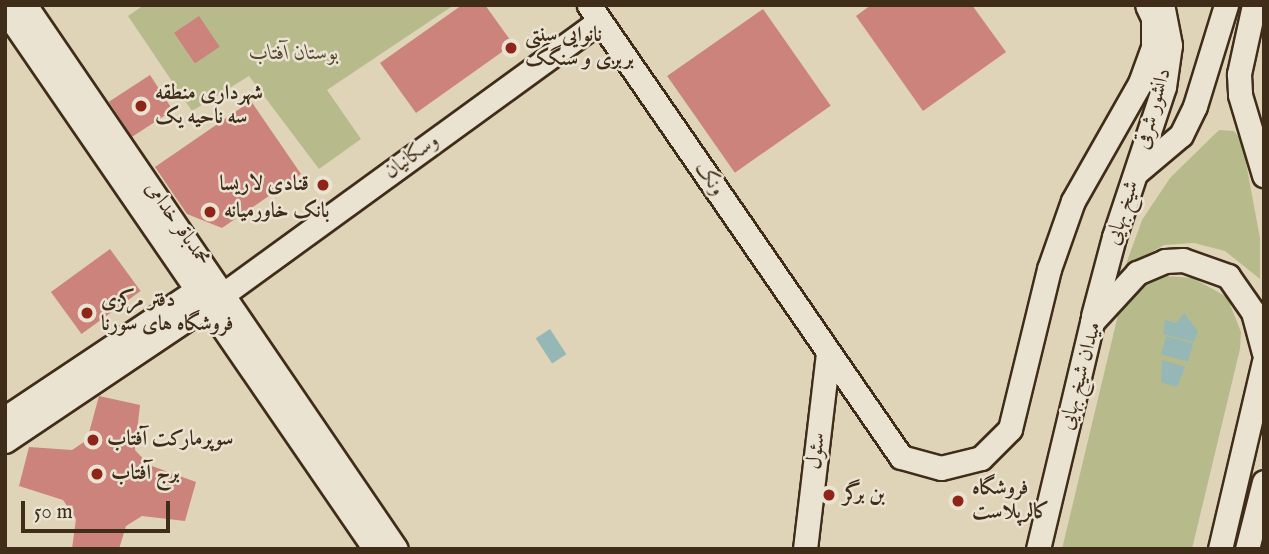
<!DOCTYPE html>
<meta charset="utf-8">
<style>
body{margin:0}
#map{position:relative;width:1269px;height:554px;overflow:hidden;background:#dfd4b8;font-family:"IM FELL English",Amiri,serif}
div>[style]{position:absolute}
.green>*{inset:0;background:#b7bb8b}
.water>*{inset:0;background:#95b7b5;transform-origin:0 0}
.building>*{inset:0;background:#cb837b;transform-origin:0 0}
.roads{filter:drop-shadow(2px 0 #402d19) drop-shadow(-2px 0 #402d19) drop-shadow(0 2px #402d19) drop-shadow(0 -2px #402d19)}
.secondary>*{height:23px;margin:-11.5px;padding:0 11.5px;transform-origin:11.5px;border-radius:11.5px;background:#eae3d1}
.dots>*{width:19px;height:19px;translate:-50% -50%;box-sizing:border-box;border:4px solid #eae3d1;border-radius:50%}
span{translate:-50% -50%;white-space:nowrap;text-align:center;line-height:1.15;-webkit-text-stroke:5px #eae3d1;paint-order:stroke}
.poi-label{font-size:21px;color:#402d19;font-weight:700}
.left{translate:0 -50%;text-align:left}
.right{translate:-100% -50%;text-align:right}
.park-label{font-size:21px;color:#584930;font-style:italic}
.street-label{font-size:21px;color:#402d19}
.frame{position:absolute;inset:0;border:7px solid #402d19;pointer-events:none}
.scale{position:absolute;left:21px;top:501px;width:149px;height:32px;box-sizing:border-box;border:4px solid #402d19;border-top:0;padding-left:9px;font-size:21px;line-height:24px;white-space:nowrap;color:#402d19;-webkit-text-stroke:5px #eae3d1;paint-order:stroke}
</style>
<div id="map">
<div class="green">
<i style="clip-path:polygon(144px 5px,454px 5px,327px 90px,361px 139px,319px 169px,249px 76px,192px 111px,128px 16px)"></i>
<i style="clip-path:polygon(1219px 130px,1234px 131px,1242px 141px,1260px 238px,1260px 279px,1225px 251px,1194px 243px,1164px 245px,1125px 267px,1142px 220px,1170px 178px)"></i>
<i style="clip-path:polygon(1167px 276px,1193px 278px,1227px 297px,1241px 332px,1240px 349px,1192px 549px,1062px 549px,1118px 315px,1127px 300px,1149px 283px)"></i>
</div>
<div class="water">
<i style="clip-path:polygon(1184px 313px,1198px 331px,1194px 342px,1163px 334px,1165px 320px,1176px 323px)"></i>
<i style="left:550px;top:329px;width:30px;height:17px;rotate:57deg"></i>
<i style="left:1166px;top:336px;width:28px;height:19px;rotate:15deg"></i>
<i style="clip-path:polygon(1162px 360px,1185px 367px,1177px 387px,1161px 382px)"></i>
</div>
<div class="building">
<i style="clip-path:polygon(462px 5px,485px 5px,513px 44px,416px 113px,380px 63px)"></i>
<i style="clip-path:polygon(871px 5px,972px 5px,1006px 52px,923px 111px,856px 16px)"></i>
<i style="left:763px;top:9px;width:118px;height:117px;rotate:55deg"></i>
<i style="left:199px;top:16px;width:37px;height:30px;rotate:56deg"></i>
<i style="left:150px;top:75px;width:42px;height:49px;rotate:57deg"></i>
<i style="clip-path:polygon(251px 101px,301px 174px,222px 228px,187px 214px,155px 167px)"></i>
<i style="left:110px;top:249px;width:52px;height:73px;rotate:54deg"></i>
<i style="clip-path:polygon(99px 396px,140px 405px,135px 450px,149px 465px,196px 482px,185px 521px,142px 516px,126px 526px,119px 549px,72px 549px,76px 519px,63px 500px,19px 486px,29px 447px,72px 450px,87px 440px)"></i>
</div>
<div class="roads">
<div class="secondary">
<i style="left:25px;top:5px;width:658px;rotate:55.71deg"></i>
<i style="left:589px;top:5px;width:549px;rotate:55.38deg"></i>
<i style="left:901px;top:457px;width:41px;rotate:15.4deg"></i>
<i style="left:941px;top:468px;width:41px;rotate:-14deg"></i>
<i style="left:981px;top:458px;width:41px;rotate:-45deg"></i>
<i style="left:1010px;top:429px;width:165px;rotate:-76.3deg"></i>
<i style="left:1049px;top:269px;width:72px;rotate:-70.6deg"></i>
<i style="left:1073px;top:201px;width:136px;rotate:-60.4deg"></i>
<i style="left:1140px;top:83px;width:37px;rotate:-70deg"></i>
<i style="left:1153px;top:48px;width:30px;rotate:-90deg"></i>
<i style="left:1153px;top:18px;width:14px;rotate:-115deg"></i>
<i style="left:1254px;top:5px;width:71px;rotate:102.3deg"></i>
<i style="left:1239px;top:74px;width:21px;rotate:87deg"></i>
<i style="left:1240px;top:95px;width:84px;rotate:73.3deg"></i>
<i style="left:5px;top:10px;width:654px;rotate:55.53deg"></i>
<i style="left:1137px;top:172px;width:57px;rotate:-40.1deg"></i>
<i style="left:1181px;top:135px;width:32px;rotate:-64deg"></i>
<i style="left:1195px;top:106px;width:106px;rotate:-72.9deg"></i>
<i style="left:1093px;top:316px;width:82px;rotate:-75.1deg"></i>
<i style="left:1114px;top:237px;width:158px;rotate:-71.6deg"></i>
<i style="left:1164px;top:87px;width:42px;rotate:-81.9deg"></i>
<i style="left:1170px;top:45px;width:38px;rotate:-101deg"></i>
<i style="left:5px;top:418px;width:245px;rotate:-33.7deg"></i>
<i style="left:5px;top:441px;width:265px;rotate:-33.9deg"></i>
<i style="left:225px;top:293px;width:463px;rotate:-36deg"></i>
<i style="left:805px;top:549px;width:197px;rotate:-83.3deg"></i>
<i style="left:1038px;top:549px;width:233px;rotate:-76.6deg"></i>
<i style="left:1092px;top:322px;width:67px;rotate:-47.4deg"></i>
<i style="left:1137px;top:273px;width:30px;rotate:-23deg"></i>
<i style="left:1165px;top:261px;width:18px;rotate:-3deg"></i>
<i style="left:1183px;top:260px;width:48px;rotate:19.6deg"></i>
<i style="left:1228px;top:276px;width:44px;rotate:55.2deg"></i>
<i style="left:1253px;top:312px;width:42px;rotate:75deg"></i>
<i style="left:1220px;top:549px;width:192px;rotate:-76.8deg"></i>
<i style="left:1247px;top:549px;width:69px;rotate:-75.8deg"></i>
</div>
</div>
<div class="dots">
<i style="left:511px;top:48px;background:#8f2418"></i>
<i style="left:141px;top:106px;background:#8f2418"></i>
<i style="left:323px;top:185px;background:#8f2418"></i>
<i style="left:210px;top:212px;background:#8f2418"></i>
<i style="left:87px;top:313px;background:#8f2418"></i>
<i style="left:93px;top:440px;background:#8f2418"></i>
<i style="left:97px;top:474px;background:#8f2418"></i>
<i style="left:829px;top:495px;background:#8f2418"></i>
<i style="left:958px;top:501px;background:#8f2418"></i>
</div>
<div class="poi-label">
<span class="left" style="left:525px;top:48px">نانوایی سنتی<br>بربری و سنگک</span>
<span class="left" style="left:155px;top:106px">شهرداری منطقه<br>سه ناحیه یک</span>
<span class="right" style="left:309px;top:185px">قنادی لاریسا</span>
<span class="left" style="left:224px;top:212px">بانک خاورمیانه</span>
<span class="left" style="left:101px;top:313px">دفتر مرکزی<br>فروشگاه های سورنا</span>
<span class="left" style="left:107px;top:440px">سوپرمارکت آفتاب</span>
<span class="left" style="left:111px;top:474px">برج آفتاب</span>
<span class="left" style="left:972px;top:501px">فروشگاه<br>کالرپلاست</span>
<span class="left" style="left:843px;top:495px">بن برگر</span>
</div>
<div class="park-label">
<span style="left:294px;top:54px">بوستان آفتاب</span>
</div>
<div class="street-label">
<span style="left:1154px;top:109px;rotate:-74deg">دانشور شرقی</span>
<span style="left:412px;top:157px;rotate:-36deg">وسکانیان</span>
<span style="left:709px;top:179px;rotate:55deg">ونک</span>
<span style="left:1123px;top:213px;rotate:-72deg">شیخ بهایی</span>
<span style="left:177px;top:224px;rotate:55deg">محمدباقر خدامی</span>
<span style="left:1081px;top:376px;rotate:-75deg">میدان شیخ بهایی</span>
<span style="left:817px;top:451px;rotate:-83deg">سئول</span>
</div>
<div class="frame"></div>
<div class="scale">50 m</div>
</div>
